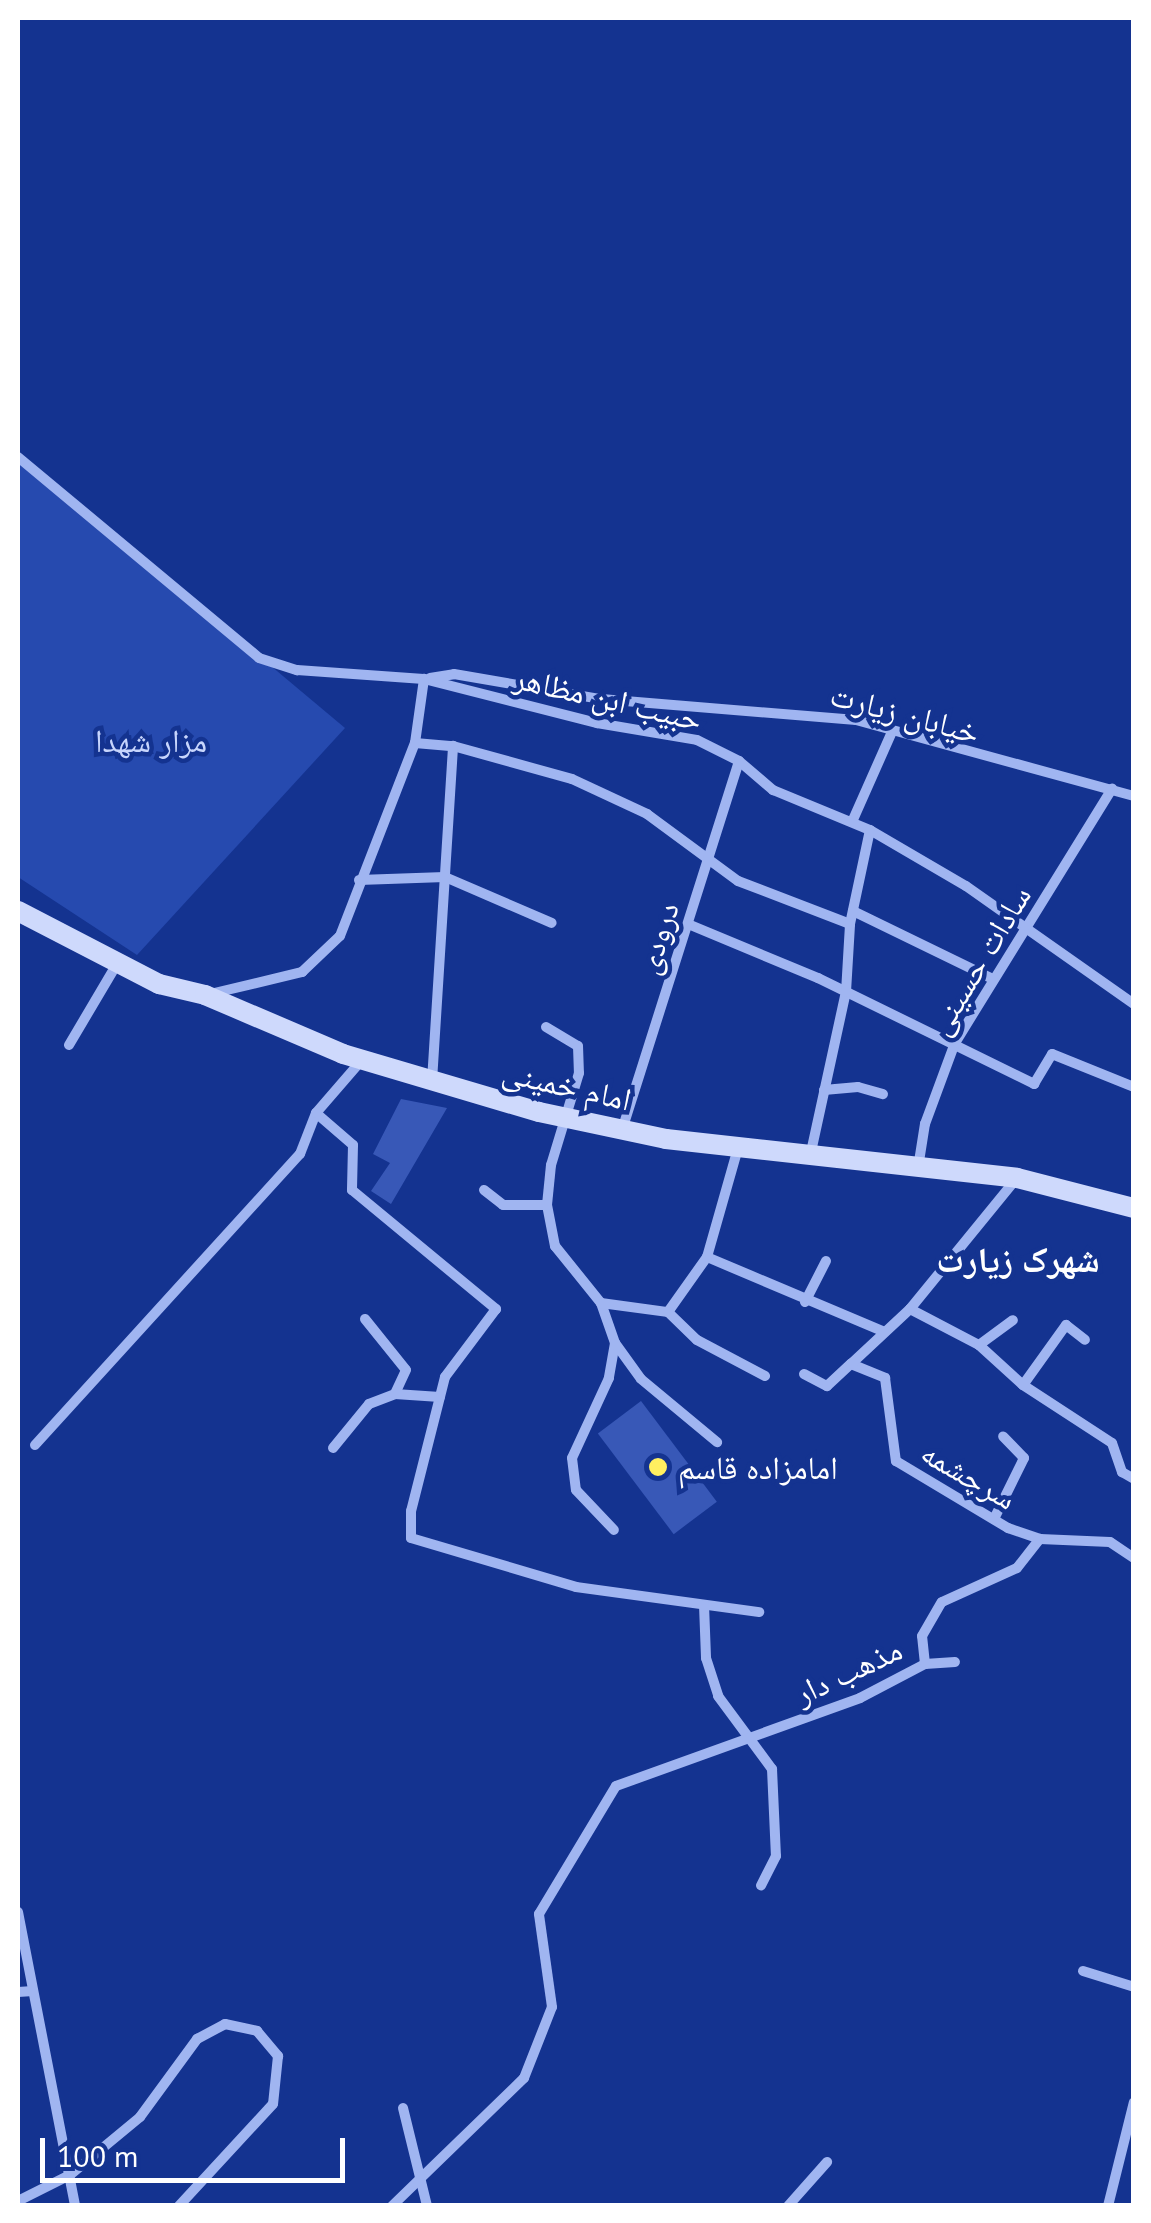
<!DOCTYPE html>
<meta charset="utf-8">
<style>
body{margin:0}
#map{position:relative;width:1151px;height:2223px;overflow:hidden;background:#143390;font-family:"PT Sans","Noto Naskh Arabic",sans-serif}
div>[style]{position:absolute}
.green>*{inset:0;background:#264aaf}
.building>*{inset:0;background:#3858b7;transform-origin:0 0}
.street>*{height:10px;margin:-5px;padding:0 5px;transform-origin:5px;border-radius:5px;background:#a0b5f1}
.secondary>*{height:20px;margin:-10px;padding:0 10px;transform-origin:10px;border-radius:10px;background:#ced9fc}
.dots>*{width:28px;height:28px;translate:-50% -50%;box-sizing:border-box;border:5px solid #143390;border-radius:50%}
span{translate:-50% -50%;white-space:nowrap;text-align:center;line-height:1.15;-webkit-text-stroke:9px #143390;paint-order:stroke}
.street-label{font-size:32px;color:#fff}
.park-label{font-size:32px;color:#c7d5fc}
.poi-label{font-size:32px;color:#fff}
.left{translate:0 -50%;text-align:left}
.neighbourhood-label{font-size:35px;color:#fff;font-weight:700}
.frame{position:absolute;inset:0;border:20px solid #fff;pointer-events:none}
.scale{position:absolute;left:40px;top:2138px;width:305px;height:45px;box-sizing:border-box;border:5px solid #fff;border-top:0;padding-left:12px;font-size:30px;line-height:35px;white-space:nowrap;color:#fff;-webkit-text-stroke:8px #143390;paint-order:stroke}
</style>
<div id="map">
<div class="green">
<i style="clip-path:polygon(18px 454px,345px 728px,137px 955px,18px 877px)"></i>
</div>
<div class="building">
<i style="clip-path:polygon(401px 1099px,447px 1108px,391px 1204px,371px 1191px,390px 1163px,373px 1154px)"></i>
<i style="left:641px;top:1401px;width:126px;height:54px;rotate:53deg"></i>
</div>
<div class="street">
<i style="left:18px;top:457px;width:314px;rotate:39.8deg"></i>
<i style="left:259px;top:658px;width:40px;rotate:18deg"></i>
<i style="left:297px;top:670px;width:127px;rotate:4.1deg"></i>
<i style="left:424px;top:679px;width:179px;rotate:14.3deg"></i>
<i style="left:597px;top:723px;width:101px;rotate:9.6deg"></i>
<i style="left:697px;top:740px;width:47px;rotate:26.6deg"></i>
<i style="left:739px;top:761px;width:45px;rotate:40.5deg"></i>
<i style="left:773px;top:790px;width:105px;rotate:22.4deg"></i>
<i style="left:870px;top:830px;width:111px;rotate:30.3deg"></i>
<i style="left:966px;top:886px;width:205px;rotate:35.1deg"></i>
<i style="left:430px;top:678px;width:24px;rotate:-9deg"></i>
<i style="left:454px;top:674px;width:149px;rotate:9.7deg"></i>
<i style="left:601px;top:699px;width:256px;rotate:4.7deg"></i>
<i style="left:856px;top:720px;width:288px;rotate:15.3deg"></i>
<i style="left:415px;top:743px;width:38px;rotate:5deg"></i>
<i style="left:453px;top:746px;width:123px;rotate:15.5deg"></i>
<i style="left:572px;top:779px;width:83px;rotate:25deg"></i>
<i style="left:647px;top:814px;width:113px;rotate:36.4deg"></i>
<i style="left:738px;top:881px;width:120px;rotate:21deg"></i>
<i style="left:852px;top:822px;width:96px;rotate:-66.1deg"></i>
<i style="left:359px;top:880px;width:86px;rotate:-2deg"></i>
<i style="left:445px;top:877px;width:116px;rotate:23.3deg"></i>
<i style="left:853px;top:911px;width:156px;rotate:25.9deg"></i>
<i style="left:688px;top:924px;width:141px;rotate:22.6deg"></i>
<i style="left:818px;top:978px;width:241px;rotate:26.1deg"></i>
<i style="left:1034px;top:1084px;width:35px;rotate:-59deg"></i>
<i style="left:1052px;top:1054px;width:88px;rotate:21.9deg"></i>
<i style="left:210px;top:994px;width:95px;rotate:-13.4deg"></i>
<i style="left:302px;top:972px;width:52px;rotate:-43.5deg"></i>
<i style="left:340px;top:936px;width:207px;rotate:-68.8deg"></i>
<i style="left:415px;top:743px;width:65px;rotate:-82deg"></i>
<i style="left:546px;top:1027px;width:37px;rotate:31deg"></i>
<i style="left:578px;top:1046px;width:27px;rotate:88deg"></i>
<i style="left:579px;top:1073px;width:96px;rotate:106.9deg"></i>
<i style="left:551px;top:1165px;width:40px;rotate:95.7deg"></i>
<i style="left:547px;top:1205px;width:42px;rotate:79deg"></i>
<i style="left:555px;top:1246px;width:73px;rotate:51.1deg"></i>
<i style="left:601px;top:1303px;width:42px;rotate:70.7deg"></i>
<i style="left:615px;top:1343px;width:36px;rotate:100deg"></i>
<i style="left:609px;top:1378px;width:88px;rotate:114.8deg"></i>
<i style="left:572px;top:1458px;width:32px;rotate:83deg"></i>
<i style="left:576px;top:1490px;width:55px;rotate:46.5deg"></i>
<i style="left:69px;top:1045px;width:96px;rotate:-59.4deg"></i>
<i style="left:432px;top:1081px;width:336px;rotate:-86.4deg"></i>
<i style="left:824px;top:1090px;width:34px;rotate:-5deg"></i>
<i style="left:858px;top:1087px;width:26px;rotate:16deg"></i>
<i style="left:316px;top:1113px;width:49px;rotate:40.9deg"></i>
<i style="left:353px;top:1145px;width:45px;rotate:91.3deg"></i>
<i style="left:352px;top:1190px;width:187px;rotate:39.6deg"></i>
<i style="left:496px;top:1309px;width:85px;rotate:126.9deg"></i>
<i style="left:445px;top:1377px;width:138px;rotate:104.2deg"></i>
<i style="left:411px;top:1511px;width:27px;rotate:90deg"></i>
<i style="left:411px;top:1538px;width:172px;rotate:16.5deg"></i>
<i style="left:576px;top:1587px;width:185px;rotate:7.8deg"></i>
<i style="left:622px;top:1130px;width:387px;rotate:-72.4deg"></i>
<i style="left:811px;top:1152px;width:164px;rotate:-77.7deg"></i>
<i style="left:846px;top:992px;width:68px;rotate:-86.6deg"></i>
<i style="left:850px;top:924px;width:96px;rotate:-78deg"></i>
<i style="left:918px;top:1168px;width:45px;rotate:-81deg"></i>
<i style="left:925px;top:1124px;width:86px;rotate:-69.7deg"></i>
<i style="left:955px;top:1043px;width:299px;rotate:-58.3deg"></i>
<i style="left:484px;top:1190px;width:24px;rotate:38deg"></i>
<i style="left:503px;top:1205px;width:44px"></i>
<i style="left:707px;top:1257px;width:190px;rotate:22.9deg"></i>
<i style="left:805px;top:1302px;width:46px;rotate:-62.9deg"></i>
<i style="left:601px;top:1303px;width:68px;rotate:7.7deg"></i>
<i style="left:668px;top:1312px;width:67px;rotate:-54.7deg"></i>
<i style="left:707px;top:1257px;width:116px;rotate:-74.1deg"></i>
<i style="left:910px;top:1309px;width:78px;rotate:27.6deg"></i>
<i style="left:979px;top:1345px;width:59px;rotate:42.3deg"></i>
<i style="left:1023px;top:1385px;width:106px;rotate:33.1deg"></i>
<i style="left:1112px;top:1443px;width:31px;rotate:71deg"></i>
<i style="left:1122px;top:1472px;width:14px;rotate:30deg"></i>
<i style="left:668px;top:1312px;width:40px;rotate:44deg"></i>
<i style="left:697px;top:1340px;width:77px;rotate:27.9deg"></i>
<i style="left:365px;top:1319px;width:65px;rotate:51.2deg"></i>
<i style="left:406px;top:1370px;width:26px;rotate:115deg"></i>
<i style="left:615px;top:1343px;width:44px;rotate:54.2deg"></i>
<i style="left:641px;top:1379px;width:99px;rotate:39.7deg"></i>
<i style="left:979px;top:1345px;width:42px;rotate:-36.3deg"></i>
<i style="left:851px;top:1364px;width:37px;rotate:22deg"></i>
<i style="left:885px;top:1378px;width:84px;rotate:82.5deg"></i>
<i style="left:896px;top:1461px;width:131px;rotate:30.9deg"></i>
<i style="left:1008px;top:1528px;width:34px;rotate:19deg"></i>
<i style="left:1040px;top:1539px;width:70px;rotate:2.5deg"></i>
<i style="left:1110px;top:1542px;width:29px;rotate:34deg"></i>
<i style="left:804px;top:1374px;width:26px;rotate:28deg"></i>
<i style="left:827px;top:1386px;width:33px;rotate:-43deg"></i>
<i style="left:851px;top:1364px;width:81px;rotate:-43deg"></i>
<i style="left:910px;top:1309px;width:168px;rotate:-50.8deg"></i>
<i style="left:1023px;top:1385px;width:74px;rotate:-54.4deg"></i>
<i style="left:1066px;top:1325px;width:24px;rotate:38deg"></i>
<i style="left:35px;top:1445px;width:394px;rotate:-47.7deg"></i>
<i style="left:300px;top:1154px;width:44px;rotate:-68.7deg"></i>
<i style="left:316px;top:1113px;width:69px;rotate:-49.1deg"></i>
<i style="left:333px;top:1448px;width:57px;rotate:-50.7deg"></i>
<i style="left:369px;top:1404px;width:28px;rotate:-21deg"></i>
<i style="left:395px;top:1394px;width:45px;rotate:3.8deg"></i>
<i style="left:994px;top:1519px;width:68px;rotate:-63.8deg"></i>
<i style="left:1024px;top:1458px;width:30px;rotate:-134deg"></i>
<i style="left:704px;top:1605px;width:53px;rotate:87.8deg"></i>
<i style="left:706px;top:1658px;width:40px;rotate:72deg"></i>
<i style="left:718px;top:1696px;width:91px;rotate:53.5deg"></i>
<i style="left:772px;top:1769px;width:87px;rotate:87.4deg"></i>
<i style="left:776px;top:1856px;width:33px;rotate:117deg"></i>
<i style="left:925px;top:1664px;width:30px;rotate:-4deg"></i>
<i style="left:18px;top:1912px;width:299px;rotate:79deg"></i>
<i style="left:1083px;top:1971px;width:53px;rotate:17.4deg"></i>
<i style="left:18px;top:1992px;width:15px;rotate:-4deg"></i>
<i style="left:403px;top:2108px;width:101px;rotate:76.2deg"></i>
<i style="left:18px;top:2201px;width:58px;rotate:-26.6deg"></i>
<i style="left:70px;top:2175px;width:91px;rotate:-39.6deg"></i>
<i style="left:140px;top:2117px;width:97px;rotate:-53.8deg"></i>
<i style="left:197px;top:2039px;width:32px;rotate:-28deg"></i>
<i style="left:225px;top:2024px;width:33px;rotate:12deg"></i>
<i style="left:257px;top:2031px;width:33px;rotate:50deg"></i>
<i style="left:278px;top:2056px;width:48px;rotate:95.9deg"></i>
<i style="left:273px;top:2104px;width:139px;rotate:132.7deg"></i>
<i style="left:392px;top:2206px;width:184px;rotate:-44.1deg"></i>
<i style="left:524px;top:2078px;width:76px;rotate:-68.5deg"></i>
<i style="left:552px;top:2007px;width:94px;rotate:-98deg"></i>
<i style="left:539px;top:1914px;width:149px;rotate:-59deg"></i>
<i style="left:616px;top:1786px;width:259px;rotate:-19.8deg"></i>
<i style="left:860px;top:1698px;width:73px;rotate:-27.6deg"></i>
<i style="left:925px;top:1664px;width:28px;rotate:-96deg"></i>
<i style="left:922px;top:1636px;width:39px;rotate:-60deg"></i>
<i style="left:942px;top:1602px;width:82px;rotate:-24.4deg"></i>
<i style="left:1017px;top:1568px;width:37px;rotate:-52deg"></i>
<i style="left:788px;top:2206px;width:59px;rotate:-48.4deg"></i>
<i style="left:1108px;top:2206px;width:107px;rotate:-76deg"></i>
</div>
<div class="secondary">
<i style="left:18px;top:911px;width:159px;rotate:27.4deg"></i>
<i style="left:159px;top:984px;width:47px;rotate:13.4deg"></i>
<i style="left:205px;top:995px;width:150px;rotate:23.1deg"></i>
<i style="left:343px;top:1054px;width:204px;rotate:16.5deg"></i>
<i style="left:539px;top:1112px;width:130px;rotate:12deg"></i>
<i style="left:666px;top:1139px;width:353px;rotate:6.3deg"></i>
<i style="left:1017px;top:1178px;width:121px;rotate:14.4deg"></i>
</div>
<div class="dots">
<i style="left:658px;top:1467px;background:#ffef60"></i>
</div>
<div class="street-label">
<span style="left:608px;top:698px;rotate:13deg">حبیب ابن مظاهر</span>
<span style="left:905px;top:713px;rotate:15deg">خیابان زیارت</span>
<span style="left:657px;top:938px;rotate:-72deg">درودی</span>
<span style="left:979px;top:960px;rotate:-59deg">سادات حسینی</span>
<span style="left:567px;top:1085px;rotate:13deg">امام خمینی</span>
<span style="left:969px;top:1475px;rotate:30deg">سرچشمه</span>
<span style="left:848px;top:1671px;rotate:-25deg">مذهب دار</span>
</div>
<div class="park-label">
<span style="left:151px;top:740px">مزار شهدا</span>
</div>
<div class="poi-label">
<span class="left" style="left:678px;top:1467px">امامزاده قاسم</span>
</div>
<div class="neighbourhood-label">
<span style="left:1018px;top:1259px">شهرک زیارت</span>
</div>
<div class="frame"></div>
<div class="scale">100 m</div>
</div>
